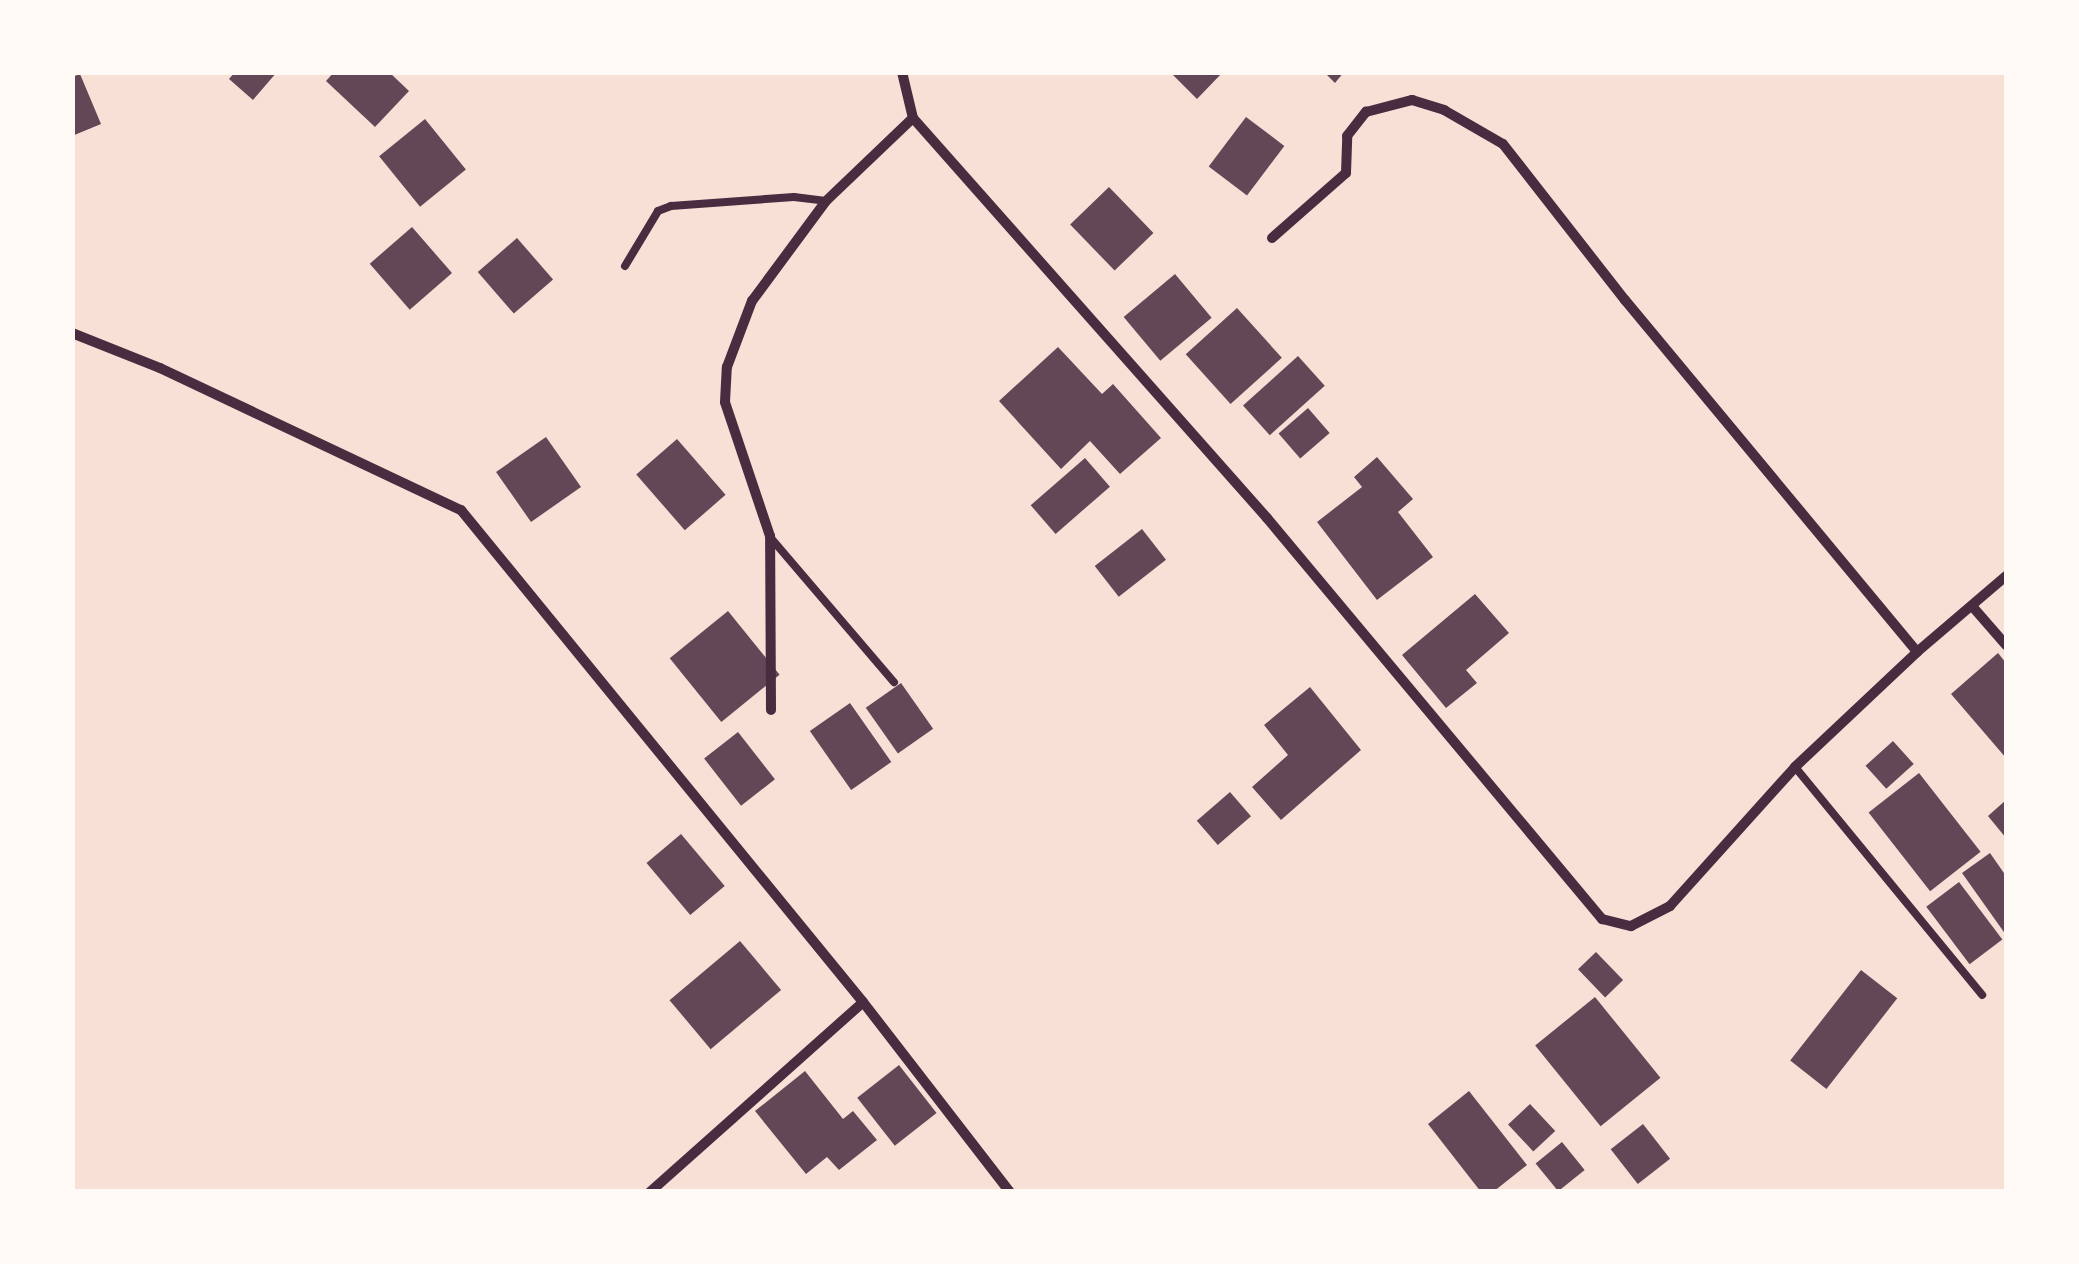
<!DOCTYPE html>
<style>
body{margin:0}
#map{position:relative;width:2079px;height:1264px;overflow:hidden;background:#f7e1d7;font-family:Cabin,sans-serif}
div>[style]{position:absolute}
.building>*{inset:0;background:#644757;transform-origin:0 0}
.service>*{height:8px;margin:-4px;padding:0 4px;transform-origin:4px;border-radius:4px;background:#4a2c40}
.minor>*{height:10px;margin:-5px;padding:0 5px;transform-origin:5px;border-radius:5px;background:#4a2c40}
span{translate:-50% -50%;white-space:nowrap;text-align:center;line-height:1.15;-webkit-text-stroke:8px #fffaf5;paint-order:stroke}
.frame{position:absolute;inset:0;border:75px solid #fffaf5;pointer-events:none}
</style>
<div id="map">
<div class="building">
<i style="clip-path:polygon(235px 72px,277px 72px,253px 100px,229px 79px)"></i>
<i style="clip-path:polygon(334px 72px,389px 72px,409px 91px,375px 127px,326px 81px)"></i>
<i style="clip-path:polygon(1170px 72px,1223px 72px,1197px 99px)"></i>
<i style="clip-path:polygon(1324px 72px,1344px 72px,1335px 83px)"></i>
<i style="clip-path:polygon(80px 74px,101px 124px,72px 136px,72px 77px)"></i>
<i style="left:1246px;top:117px;width:48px;height:62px;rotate:37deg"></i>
<i style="left:425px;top:119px;width:65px;height:59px;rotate:51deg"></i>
<i style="left:1109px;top:187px;width:64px;height:54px;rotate:46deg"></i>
<i style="left:412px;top:227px;width:61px;height:56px;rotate:49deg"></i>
<i style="left:517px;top:238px;width:55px;height:52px;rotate:49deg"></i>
<i style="left:1175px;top:274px;width:57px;height:67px;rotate:50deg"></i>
<i style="left:1237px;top:308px;width:67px;height:69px;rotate:48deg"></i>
<i style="clip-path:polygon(1058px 347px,1102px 394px,1113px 384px,1161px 438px,1120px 474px,1090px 441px,1061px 469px,999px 401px)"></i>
<i style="left:1298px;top:356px;width:40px;height:74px;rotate:48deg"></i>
<i style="left:1308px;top:408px;width:33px;height:39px;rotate:49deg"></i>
<i style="left:546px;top:437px;width:61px;height:61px;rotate:55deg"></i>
<i style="left:677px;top:439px;width:74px;height:54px;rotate:49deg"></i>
<i style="clip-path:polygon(1377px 457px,1413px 499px,1398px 512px,1433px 557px,1377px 600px,1317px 522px,1362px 487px,1354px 477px)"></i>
<i style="left:1085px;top:458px;width:38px;height:72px;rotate:49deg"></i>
<i style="left:1142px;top:529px;width:39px;height:60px;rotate:52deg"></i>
<i style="clip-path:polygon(1475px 594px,1509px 633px,1466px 670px,1477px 683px,1446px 708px,1402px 655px)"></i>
<i style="left:728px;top:611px;width:82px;height:75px;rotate:51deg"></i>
<i style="clip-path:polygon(1998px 653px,2006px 663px,2006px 758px,1951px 694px)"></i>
<i style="left:901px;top:683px;width:56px;height:43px;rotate:55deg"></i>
<i style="clip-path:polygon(1310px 687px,1361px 750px,1281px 820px,1252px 787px,1288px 755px,1264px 725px)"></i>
<i style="left:850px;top:703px;width:72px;height:49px;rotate:55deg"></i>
<i style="left:738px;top:732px;width:60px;height:43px;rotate:52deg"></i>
<i style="left:1893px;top:741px;width:31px;height:37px;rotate:48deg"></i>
<i style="left:1919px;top:773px;width:100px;height:64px;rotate:52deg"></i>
<i style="left:1230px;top:792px;width:32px;height:44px;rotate:49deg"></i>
<i style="clip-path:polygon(2006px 800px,2006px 838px,1988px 816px)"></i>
<i style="left:681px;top:834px;width:68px;height:45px;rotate:50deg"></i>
<i style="clip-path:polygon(1990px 853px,2006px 876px,2006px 935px,1962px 873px)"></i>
<i style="left:1959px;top:882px;width:72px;height:41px;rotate:53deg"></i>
<i style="left:740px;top:941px;width:64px;height:92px;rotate:50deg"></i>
<i style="left:1596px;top:952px;width:39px;height:25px;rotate:46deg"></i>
<i style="left:1861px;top:970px;width:46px;height:115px;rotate:38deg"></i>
<i style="left:1595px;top:997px;width:104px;height:77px;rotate:51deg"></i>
<i style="left:899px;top:1065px;width:61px;height:53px;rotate:52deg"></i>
<i style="clip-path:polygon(805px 1071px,843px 1119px,853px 1111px,877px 1140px,839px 1170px,827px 1157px,806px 1174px,755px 1111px)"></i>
<i style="clip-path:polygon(1469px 1091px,1527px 1165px,1493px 1192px,1481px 1192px,1428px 1124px)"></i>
<i style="left:1530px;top:1104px;width:37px;height:30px;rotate:47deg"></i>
<i style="left:1643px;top:1124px;width:44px;height:41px;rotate:52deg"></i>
<i style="left:1562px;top:1142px;width:36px;height:34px;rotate:51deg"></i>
</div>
<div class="service">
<i style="left:625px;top:266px;width:64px;rotate:-59deg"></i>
<i style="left:658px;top:211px;width:14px;rotate:-21deg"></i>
<i style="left:671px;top:206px;width:123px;rotate:-4.2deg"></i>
<i style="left:794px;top:197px;width:32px;rotate:7deg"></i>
<i style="left:770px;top:537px;width:191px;rotate:49.5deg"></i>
<i style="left:1795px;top:767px;width:295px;rotate:50.6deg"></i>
</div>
<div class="minor">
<i style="left:902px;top:72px;width:47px;rotate:76.6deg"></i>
<i style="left:913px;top:118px;width:534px;rotate:48.49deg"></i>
<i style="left:1267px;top:518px;width:523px;rotate:50.12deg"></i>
<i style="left:1602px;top:919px;width:30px;rotate:14deg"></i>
<i style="left:1631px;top:926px;width:44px;rotate:-27.1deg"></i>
<i style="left:1670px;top:906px;width:187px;rotate:-48deg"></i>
<i style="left:1795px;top:767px;width:168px;rotate:-43.3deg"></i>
<i style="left:1917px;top:652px;width:117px;rotate:-40.5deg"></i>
<i style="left:1272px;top:238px;width:98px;rotate:-41.3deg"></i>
<i style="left:1346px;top:173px;width:37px;rotate:-88deg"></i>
<i style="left:1347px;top:136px;width:31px;rotate:-52deg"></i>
<i style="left:1366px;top:112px;width:48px;rotate:-14.6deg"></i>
<i style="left:1412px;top:100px;width:34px;rotate:17deg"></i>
<i style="left:1444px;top:110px;width:68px;rotate:30deg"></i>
<i style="left:1503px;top:144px;width:198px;rotate:52deg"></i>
<i style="left:1625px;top:300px;width:457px;rotate:50.3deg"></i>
<i style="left:72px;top:333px;width:95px;rotate:21.7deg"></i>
<i style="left:160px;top:368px;width:333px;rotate:25.3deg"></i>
<i style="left:461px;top:510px;width:635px;rotate:50.75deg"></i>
<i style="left:1972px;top:606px;width:52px;rotate:48.9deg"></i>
<i style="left:771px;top:710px;width:174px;rotate:-90.3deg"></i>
<i style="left:770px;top:536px;width:141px;rotate:-108.6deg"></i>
<i style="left:725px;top:402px;width:35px;rotate:-87deg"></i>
<i style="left:727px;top:367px;width:71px;rotate:-69.3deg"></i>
<i style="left:752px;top:301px;width:124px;rotate:-53.5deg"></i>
<i style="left:826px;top:201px;width:120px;rotate:-43.7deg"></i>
<i style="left:650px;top:1192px;width:285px;rotate:-41.7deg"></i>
<i style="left:863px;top:1002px;width:240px;rotate:52.3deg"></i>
</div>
<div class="frame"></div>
</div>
